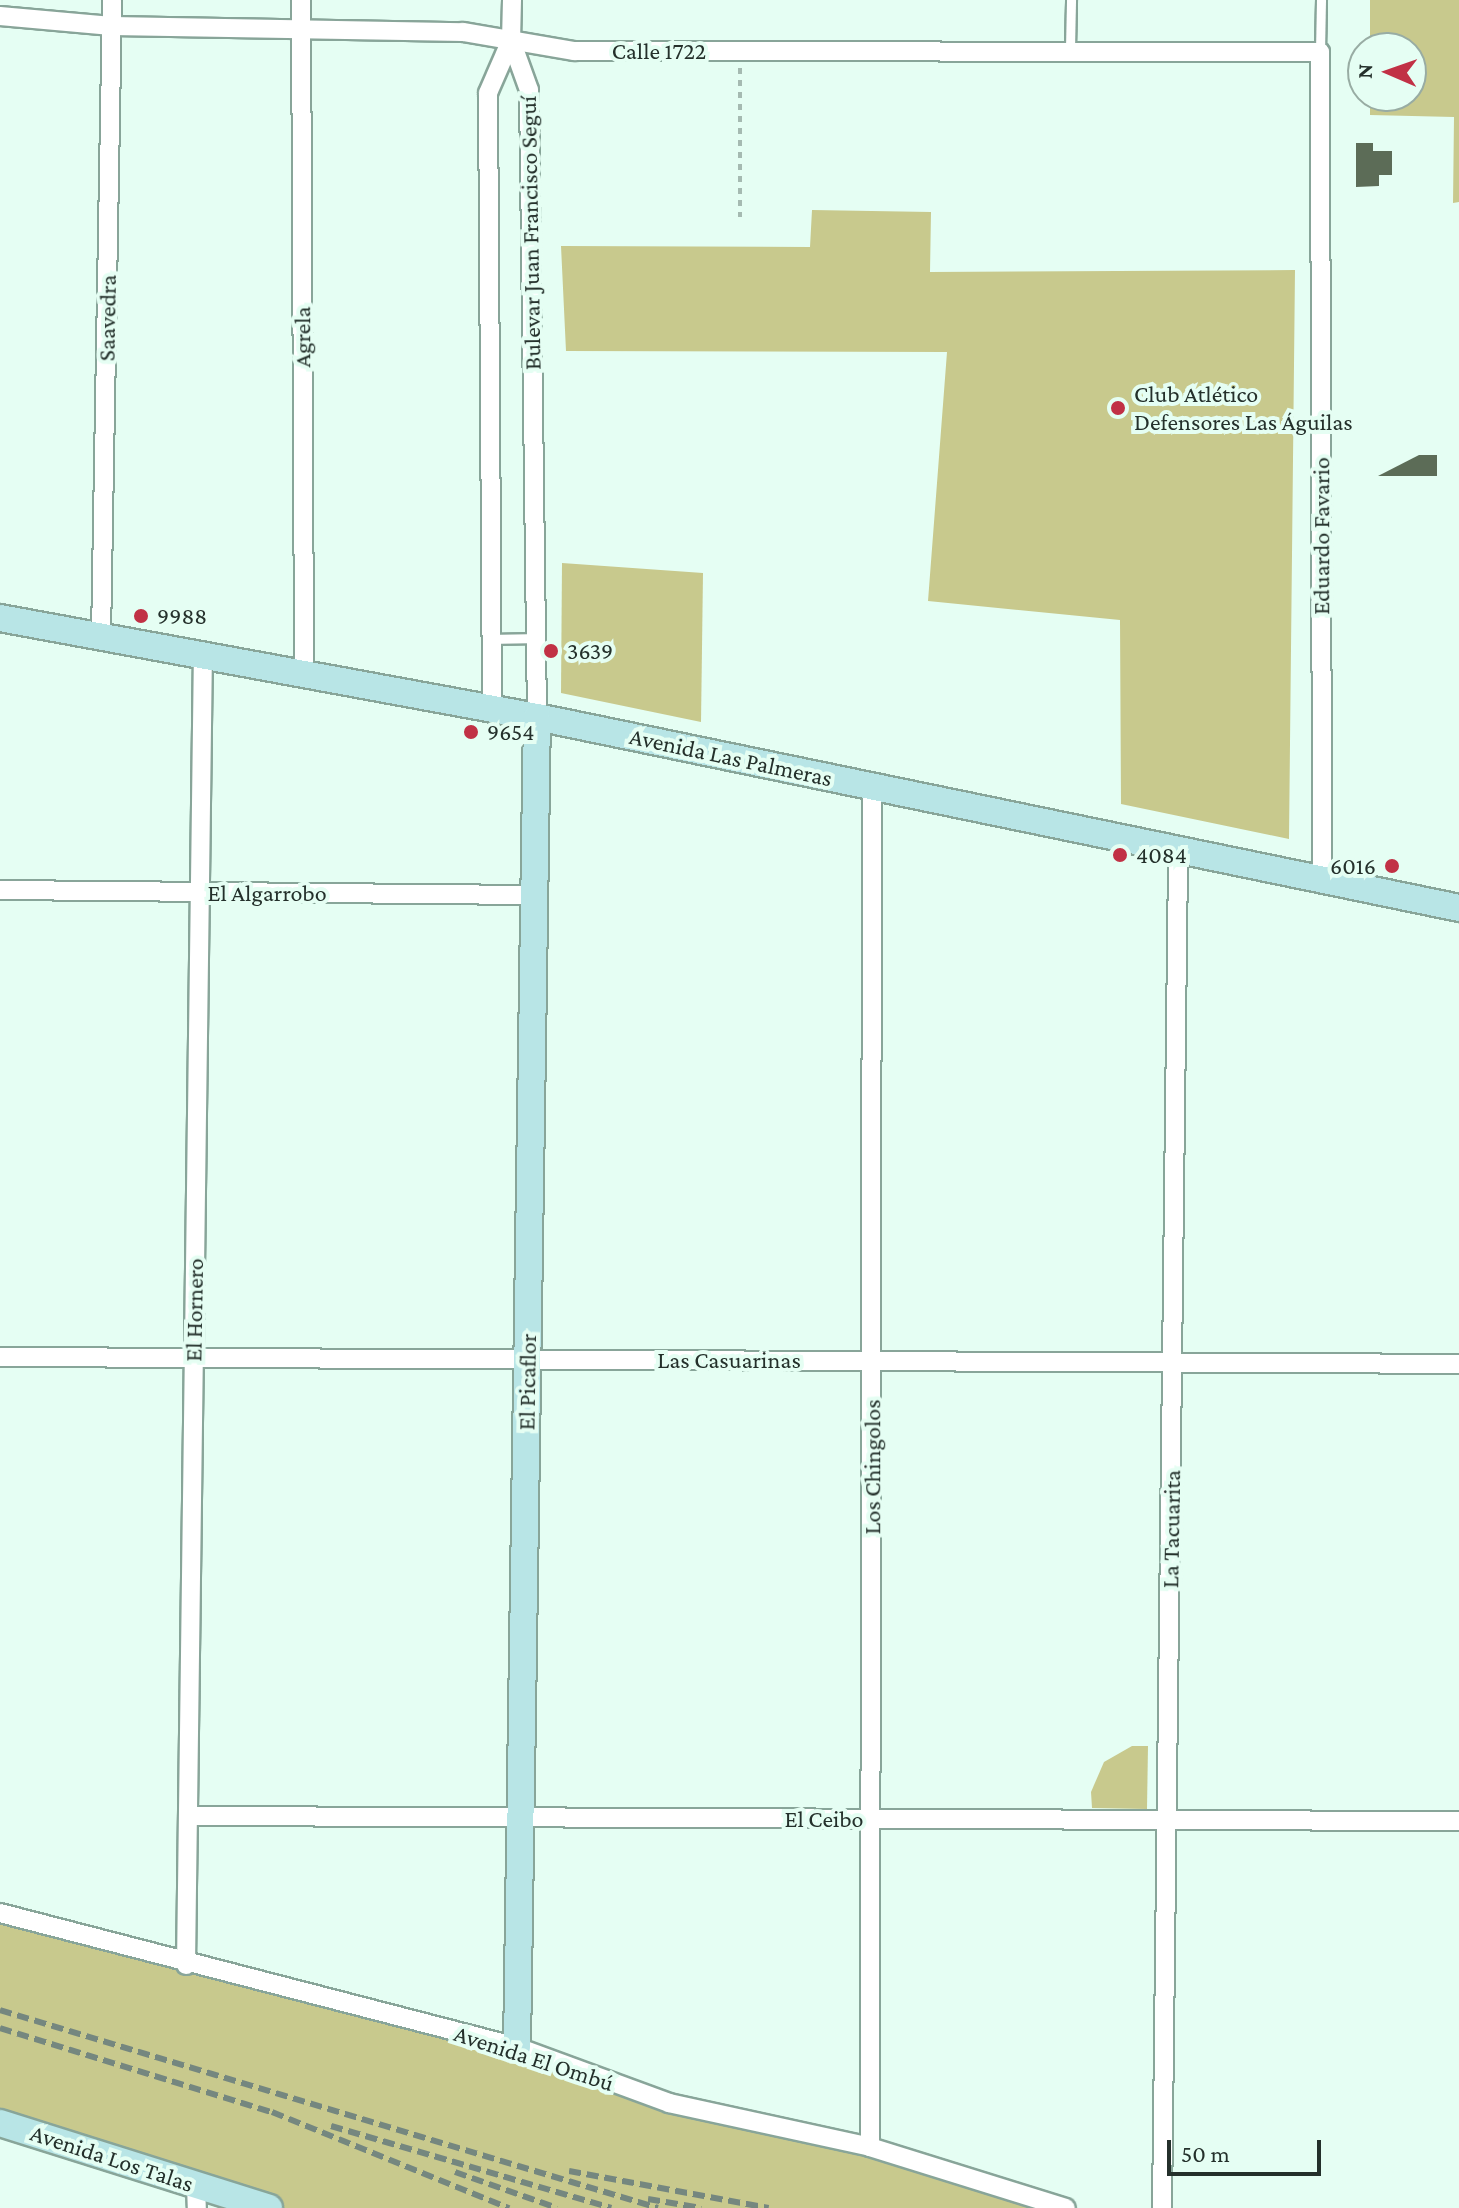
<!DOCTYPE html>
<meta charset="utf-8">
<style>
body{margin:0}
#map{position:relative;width:1459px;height:2208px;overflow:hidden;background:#e5fef3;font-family:"Crimson Pro",serif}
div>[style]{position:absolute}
.green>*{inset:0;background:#c8c98d}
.building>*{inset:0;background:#5c6c57}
.path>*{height:4px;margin-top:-2px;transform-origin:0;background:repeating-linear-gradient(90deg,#a5bab1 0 6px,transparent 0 12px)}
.roads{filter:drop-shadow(2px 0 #88a599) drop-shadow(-2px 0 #88a599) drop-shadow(0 2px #88a599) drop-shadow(0 -2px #88a599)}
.lane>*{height:9px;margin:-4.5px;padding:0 4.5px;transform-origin:4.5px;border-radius:4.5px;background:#fff}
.street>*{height:18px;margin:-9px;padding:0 9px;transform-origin:9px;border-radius:9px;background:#fff}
.secondary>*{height:26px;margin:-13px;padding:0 13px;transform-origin:13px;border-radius:13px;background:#b8e5e6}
.rail>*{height:6px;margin-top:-3px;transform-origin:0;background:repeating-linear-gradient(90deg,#75877f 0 12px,transparent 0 18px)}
.dots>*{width:22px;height:22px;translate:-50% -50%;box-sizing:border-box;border:4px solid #e5fef3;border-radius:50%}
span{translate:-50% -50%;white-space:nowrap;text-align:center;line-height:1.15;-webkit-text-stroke:8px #e5fef3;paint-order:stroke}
.street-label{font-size:24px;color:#24302b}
.poi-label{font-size:24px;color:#24302b}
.left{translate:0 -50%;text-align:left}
.right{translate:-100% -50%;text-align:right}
.north{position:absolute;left:1347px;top:32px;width:80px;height:80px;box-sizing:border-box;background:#e5fef3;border:2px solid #98aca3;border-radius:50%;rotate:272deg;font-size:22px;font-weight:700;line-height:32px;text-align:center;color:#24302b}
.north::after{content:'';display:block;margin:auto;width:28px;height:36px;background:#c13145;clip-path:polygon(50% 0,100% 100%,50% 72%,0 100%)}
.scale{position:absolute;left:1167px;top:2140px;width:154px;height:36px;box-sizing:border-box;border:4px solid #24302b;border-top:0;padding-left:10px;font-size:24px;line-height:28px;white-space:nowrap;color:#24302b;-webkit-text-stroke:6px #e5fef3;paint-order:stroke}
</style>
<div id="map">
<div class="green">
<i style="clip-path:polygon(1370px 0,1459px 0,1459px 202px,1453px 203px,1454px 117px,1370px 115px,1370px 96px,1411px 96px,1411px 48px,1370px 48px)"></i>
<i style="clip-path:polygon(812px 210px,931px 212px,930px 272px,1295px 270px,1289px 839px,1121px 804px,1120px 620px,928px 601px,947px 352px,566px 351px,561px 246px,810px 247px)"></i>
<i style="clip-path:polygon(562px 563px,703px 573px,701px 722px,561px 693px)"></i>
<i style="clip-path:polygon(1132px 1746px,1148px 1746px,1147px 1809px,1092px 1808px,1091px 1792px,1104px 1762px)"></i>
<i style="clip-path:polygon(0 1913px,517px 2047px,669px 2103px,1066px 2208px,269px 2208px,0 2123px)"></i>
</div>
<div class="building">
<i style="clip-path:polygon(1356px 143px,1373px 143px,1373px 151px,1392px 151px,1392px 175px,1379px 175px,1379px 186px,1356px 187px)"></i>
<i style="clip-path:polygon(1419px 455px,1437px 455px,1437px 476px,1378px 476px)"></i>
</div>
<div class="path">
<i style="left:740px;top:68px;width:149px;rotate:90deg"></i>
</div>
<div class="roads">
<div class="lane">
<i style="left:1070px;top:49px;width:49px;rotate:-88.8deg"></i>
<i style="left:1320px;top:52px;width:52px;rotate:-88.9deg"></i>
<i style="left:492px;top:639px;width:44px;rotate:-1.3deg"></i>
</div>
<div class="street">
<i style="left:301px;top:0;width:674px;rotate:89.74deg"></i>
<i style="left:512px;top:0;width:40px;rotate:91.4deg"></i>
<i style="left:511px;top:40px;width:53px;rotate:70.2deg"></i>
<i style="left:529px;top:90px;width:627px;rotate:89.27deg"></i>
<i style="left:0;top:16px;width:112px;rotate:5.1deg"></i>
<i style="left:112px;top:26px;width:351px;rotate:1deg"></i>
<i style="left:463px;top:32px;width:113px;rotate:9.7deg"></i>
<i style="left:574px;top:51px;width:746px;rotate:0.08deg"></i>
<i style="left:1320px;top:52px;width:828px;rotate:89.86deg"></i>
<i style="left:101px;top:637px;width:637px;rotate:-89.01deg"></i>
<i style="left:492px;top:709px;width:616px;rotate:-90.37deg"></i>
<i style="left:488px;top:93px;width:58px;rotate:-66.5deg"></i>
<i style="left:0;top:890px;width:534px;rotate:0.54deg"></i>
<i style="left:0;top:1357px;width:1459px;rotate:0.27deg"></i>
<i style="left:188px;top:1816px;width:1271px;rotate:0.23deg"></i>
<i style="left:0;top:1913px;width:534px;rotate:14.53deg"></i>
<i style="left:517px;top:2047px;width:162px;rotate:20.2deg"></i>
<i style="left:669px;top:2103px;width:206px;rotate:12.3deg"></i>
<i style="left:870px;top:2147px;width:205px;rotate:17.3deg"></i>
<i style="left:186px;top:1965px;width:1309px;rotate:-89.26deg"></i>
<i style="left:870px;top:2147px;width:1360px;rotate:-89.92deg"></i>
<i style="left:196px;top:2185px;width:23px;rotate:88deg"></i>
<i style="left:1162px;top:2208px;width:1358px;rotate:-89.32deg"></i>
</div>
<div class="secondary">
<i style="left:0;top:618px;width:546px;rotate:10.45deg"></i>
<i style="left:537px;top:717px;width:942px;rotate:11.7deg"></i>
<i style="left:517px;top:2047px;width:1330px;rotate:-89.14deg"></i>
<i style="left:0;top:2123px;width:282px;rotate:17.5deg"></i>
</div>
</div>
<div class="rail">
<i style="left:0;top:2010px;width:687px;rotate:16.75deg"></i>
<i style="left:0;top:2028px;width:285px;rotate:17.2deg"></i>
<i style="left:272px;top:2112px;width:256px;rotate:22.1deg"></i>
<i style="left:331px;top:2126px;width:292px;rotate:16.3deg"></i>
<i style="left:569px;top:2171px;width:203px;rotate:10.5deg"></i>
<i style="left:455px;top:2172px;width:108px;rotate:19.4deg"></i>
<i style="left:648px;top:2199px;width:54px;rotate:9.6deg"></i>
</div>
<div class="dots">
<i style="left:1118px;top:408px;background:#c13145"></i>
<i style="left:141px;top:616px;background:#c13145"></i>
<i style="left:551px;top:651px;background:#c13145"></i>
<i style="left:471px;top:732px;background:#c13145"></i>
<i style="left:1120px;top:855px;background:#c13145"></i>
<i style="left:1392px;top:866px;background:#c13145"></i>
</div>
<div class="street-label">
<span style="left:659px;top:51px">Calle 1722</span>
<span style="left:530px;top:233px;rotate:-91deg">Bulevar Juan Francisco Seguí</span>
<span style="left:107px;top:318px;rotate:-89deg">Saavedra</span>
<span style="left:302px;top:337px;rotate:-90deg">Agrela</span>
<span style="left:1321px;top:536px;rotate:-90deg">Eduardo Favario</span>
<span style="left:731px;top:757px;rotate:12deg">Avenida Las Palmeras</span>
<span style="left:267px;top:893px">El Algarrobo</span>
<span style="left:194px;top:1310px;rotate:-89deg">El Hornero</span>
<span style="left:729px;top:1360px">Las Casuarinas</span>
<span style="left:527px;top:1382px;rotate:-89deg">El Picaflor</span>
<span style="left:872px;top:1467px;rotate:-90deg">Los Chingolos</span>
<span style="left:1171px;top:1529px;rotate:-89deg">La Tacuarita</span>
<span style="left:824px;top:1819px">El Ceibo</span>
<span style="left:534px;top:2058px;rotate:18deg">Avenida El Ombú</span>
<span style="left:112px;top:2158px;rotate:18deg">Avenida Los Talas</span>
</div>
<div class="poi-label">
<span class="left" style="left:1134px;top:408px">Club Atlético<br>Defensores Las Águilas</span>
<span class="left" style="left:157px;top:616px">9988</span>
<span class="left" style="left:567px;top:651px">3639</span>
<span class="left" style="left:487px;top:732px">9654</span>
<span class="left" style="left:1136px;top:855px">4084</span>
<span class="right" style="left:1376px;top:866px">6016</span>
</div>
<div class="north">N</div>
<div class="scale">50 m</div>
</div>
